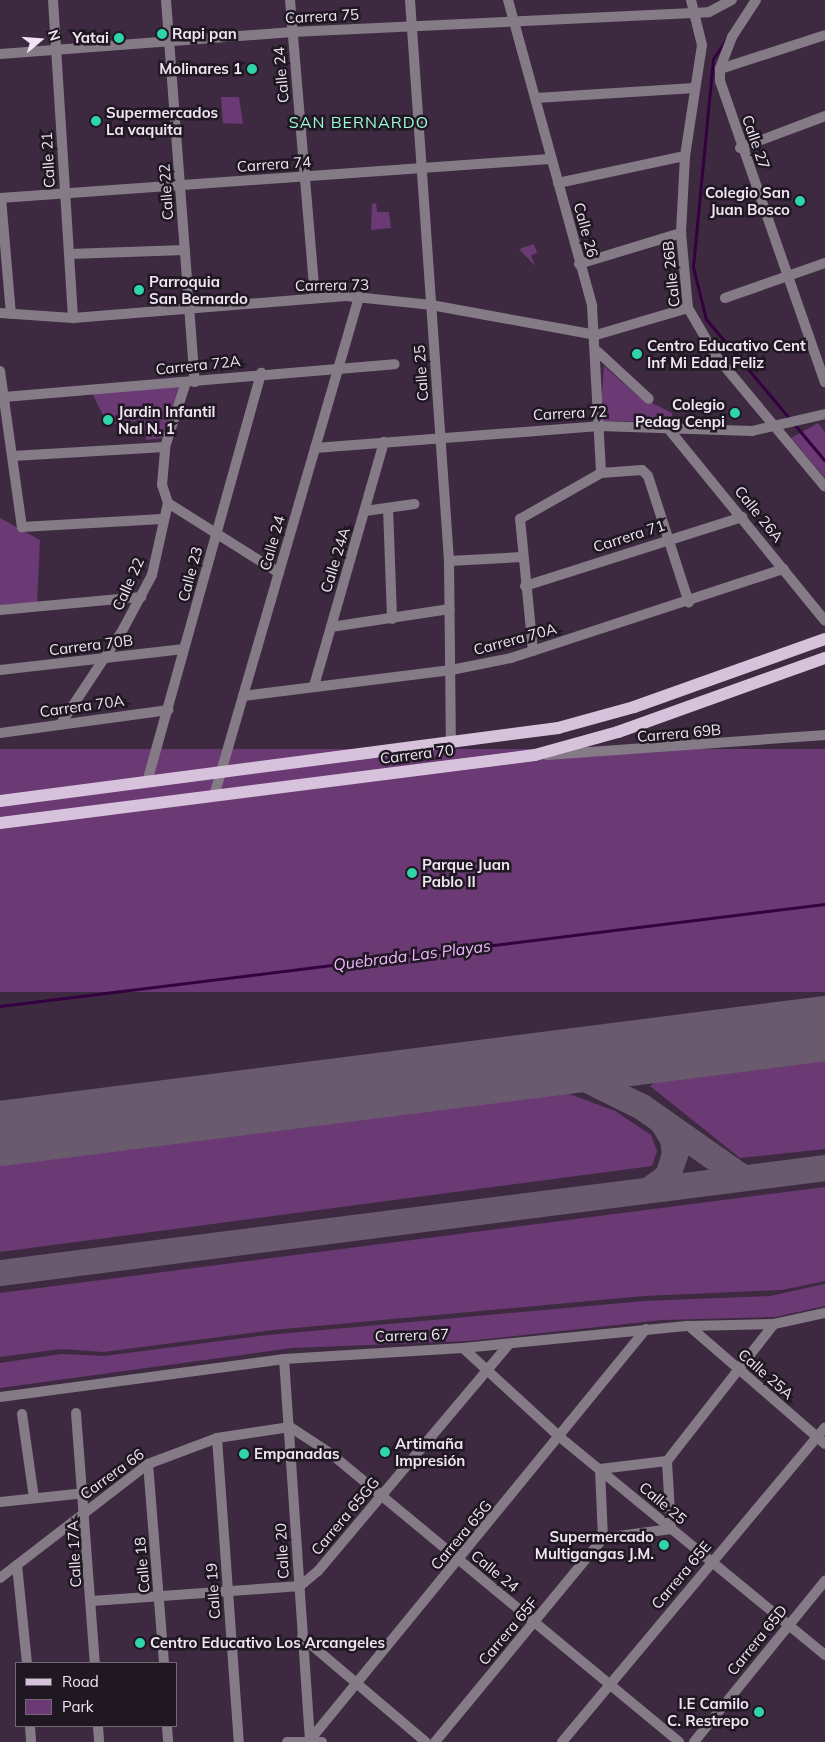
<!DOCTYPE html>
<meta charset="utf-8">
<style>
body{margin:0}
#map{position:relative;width:825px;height:1742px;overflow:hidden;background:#3d2a41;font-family:Mulish,sans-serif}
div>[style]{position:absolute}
.green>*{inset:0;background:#6b3a75;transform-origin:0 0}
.stream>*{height:3px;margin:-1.5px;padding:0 1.5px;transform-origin:1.5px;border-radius:1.5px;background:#35003f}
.taxiway>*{height:26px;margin:-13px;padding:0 13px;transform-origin:13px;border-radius:13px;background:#6a5a6e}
.runway>*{height:65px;margin:-32.5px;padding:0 32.5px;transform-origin:32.5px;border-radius:32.5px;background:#6a5a6e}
.minor>*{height:10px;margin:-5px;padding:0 5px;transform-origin:5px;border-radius:5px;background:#847b86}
.major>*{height:12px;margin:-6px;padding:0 6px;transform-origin:6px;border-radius:6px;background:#d6c2da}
.dots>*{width:14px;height:14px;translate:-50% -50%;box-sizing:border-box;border:2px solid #1f1721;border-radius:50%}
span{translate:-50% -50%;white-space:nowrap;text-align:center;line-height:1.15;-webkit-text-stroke:5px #1f1721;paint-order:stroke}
.street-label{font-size:15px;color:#f0e4f2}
.poi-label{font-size:15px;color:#f0e4f2;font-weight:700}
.left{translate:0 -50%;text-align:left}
.right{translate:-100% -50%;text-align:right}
.neighbourhood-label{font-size:16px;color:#9cf9d9;letter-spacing:1px}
.water-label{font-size:16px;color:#f1b5fe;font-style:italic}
.legend{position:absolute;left:15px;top:1662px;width:162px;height:65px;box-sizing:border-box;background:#1f1721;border:1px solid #736975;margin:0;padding:6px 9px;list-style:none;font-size:15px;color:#f0e4f2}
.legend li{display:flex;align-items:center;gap:10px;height:25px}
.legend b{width:25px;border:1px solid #736975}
.north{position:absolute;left:15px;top:15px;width:50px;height:50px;-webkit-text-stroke:4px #1f1721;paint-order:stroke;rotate:72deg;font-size:14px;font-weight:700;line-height:20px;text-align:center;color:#f0e4f2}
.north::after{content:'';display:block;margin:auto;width:18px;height:22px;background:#f0e4f2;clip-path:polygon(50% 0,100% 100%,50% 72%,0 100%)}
</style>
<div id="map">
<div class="green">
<i style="clip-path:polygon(221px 97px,239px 97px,243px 124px,223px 123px)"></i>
<i style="clip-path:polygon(376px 203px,377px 212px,389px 212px,391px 228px,371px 230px,372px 204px)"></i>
<i style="clip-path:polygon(534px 244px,537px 253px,531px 255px,535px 266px,519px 249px)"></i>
<i style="clip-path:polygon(604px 366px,638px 396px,672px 413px,673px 422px,600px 421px)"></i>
<i style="clip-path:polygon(180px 384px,164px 438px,146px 440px,143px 420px,108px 425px,92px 393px)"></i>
<i style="clip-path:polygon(818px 423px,825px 432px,825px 478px,791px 438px)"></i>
<i style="clip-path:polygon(0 518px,40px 540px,37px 603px,0 606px)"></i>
<i style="left:825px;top:749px;width:243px;height:831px;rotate:90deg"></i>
<i style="clip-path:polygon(825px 1058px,825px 1149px,740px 1158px,650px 1086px,658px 1080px)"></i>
<i style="clip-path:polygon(564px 1092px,615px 1111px,651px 1135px,657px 1151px,652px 1166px,0 1252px,0 1165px)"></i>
<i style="clip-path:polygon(825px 1187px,825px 1281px,782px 1290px,644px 1296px,273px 1330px,103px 1352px,61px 1349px,0 1357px,0 1293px)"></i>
<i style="clip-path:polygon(825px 1284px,825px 1306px,775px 1317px,662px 1320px,468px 1341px,292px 1348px,0 1388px,0 1363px,61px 1354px,104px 1356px,268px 1335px,644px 1301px,770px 1296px)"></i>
</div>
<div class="stream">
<i style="left:727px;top:38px;width:25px;rotate:124deg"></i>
<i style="left:713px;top:59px;width:209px;rotate:95.5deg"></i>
<i style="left:693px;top:267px;width:54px;rotate:76deg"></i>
<i style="left:706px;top:319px;width:131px;rotate:50deg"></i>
<i style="left:794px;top:424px;width:48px;rotate:50deg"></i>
<i style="left:0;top:1006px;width:831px;rotate:-7.05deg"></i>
</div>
<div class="taxiway">
<i style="left:553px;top:1063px;width:99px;rotate:26.3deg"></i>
<i style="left:642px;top:1107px;width:123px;rotate:35.1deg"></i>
<i style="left:649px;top:1190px;width:24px;rotate:-36deg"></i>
<i style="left:668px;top:1176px;width:22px;rotate:-72deg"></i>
<i style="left:675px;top:1155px;width:16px;rotate:-97deg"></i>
<i style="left:673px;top:1139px;width:19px;rotate:-122deg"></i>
<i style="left:0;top:1273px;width:832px;rotate:-7.25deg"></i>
</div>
<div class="runway">
<i style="left:0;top:1133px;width:832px;rotate:-7.25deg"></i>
</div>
<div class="minor">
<i style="left:53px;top:0;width:319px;rotate:86.4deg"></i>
<i style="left:166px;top:0;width:383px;rotate:85.7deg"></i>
<i style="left:290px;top:0;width:298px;rotate:85.2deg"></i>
<i style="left:410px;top:0;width:562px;rotate:86.02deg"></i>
<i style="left:449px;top:561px;width:183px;rotate:89.4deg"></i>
<i style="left:508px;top:0;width:317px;rotate:74.6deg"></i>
<i style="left:592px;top:306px;width:167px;rotate:86.9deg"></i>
<i style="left:691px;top:0;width:46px;rotate:76.3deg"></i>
<i style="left:702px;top:45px;width:112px;rotate:98.7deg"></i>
<i style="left:685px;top:156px;width:77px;rotate:93deg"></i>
<i style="left:681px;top:233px;width:75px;rotate:84.7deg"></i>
<i style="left:688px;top:308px;width:56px;rotate:59.7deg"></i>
<i style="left:716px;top:356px;width:170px;rotate:50.2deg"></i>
<i style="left:756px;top:0;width:44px;rotate:123deg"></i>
<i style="left:732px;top:37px;width:34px;rotate:111deg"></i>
<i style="left:720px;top:69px;width:12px;rotate:90deg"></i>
<i style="left:720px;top:81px;width:319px;rotate:70.8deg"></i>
<i style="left:0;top:54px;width:293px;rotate:-4.3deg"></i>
<i style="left:292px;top:32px;width:417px;rotate:-2.7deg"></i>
<i style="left:709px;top:12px;width:26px;rotate:-28deg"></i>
<i style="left:720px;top:69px;width:110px;rotate:-17.9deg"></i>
<i style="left:536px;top:98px;width:159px;rotate:-3.6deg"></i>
<i style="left:740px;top:148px;width:91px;rotate:-20.6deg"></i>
<i style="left:558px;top:183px;width:130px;rotate:-12deg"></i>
<i style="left:0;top:198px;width:551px;rotate:-4.06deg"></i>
<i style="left:1px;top:198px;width:116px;rotate:85.1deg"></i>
<i style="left:69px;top:254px;width:116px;rotate:-2deg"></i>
<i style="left:579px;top:264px;width:107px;rotate:-16.9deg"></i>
<i style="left:725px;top:298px;width:106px;rotate:-19.3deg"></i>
<i style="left:0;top:313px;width:73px;rotate:3.9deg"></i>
<i style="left:73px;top:318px;width:274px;rotate:-4.6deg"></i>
<i style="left:346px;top:296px;width:85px;rotate:6deg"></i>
<i style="left:431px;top:305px;width:168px;rotate:10.3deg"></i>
<i style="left:596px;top:335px;width:96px;rotate:-16.4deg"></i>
<i style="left:598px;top:352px;width:69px;rotate:42.7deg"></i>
<i style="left:0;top:371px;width:158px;rotate:82deg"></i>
<i style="left:22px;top:527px;width:140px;rotate:-3.3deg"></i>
<i style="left:4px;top:397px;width:392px;rotate:-4.8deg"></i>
<i style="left:667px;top:427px;width:250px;rotate:50.8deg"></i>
<i style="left:315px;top:448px;width:285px;rotate:-4.4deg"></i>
<i style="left:599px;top:426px;width:153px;rotate:1.9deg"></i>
<i style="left:752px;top:431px;width:75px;rotate:-13.1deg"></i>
<i style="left:13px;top:456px;width:152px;rotate:-3.4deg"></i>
<i style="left:168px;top:503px;width:131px;rotate:32.2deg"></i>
<i style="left:388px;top:508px;width:111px;rotate:87.9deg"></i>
<i style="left:365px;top:511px;width:50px;rotate:-8deg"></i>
<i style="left:449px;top:561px;width:73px;rotate:-3.1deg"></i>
<i style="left:525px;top:586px;width:228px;rotate:-17.6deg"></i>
<i style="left:0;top:610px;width:142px;rotate:-5.3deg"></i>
<i style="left:331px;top:627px;width:120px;rotate:-8.6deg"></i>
<i style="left:533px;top:651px;width:133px;rotate:-95.6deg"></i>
<i style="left:520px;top:519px;width:93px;rotate:-29.6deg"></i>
<i style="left:601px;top:473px;width:41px;rotate:-4.2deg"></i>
<i style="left:642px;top:470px;width:8px;rotate:45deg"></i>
<i style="left:648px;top:476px;width:133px;rotate:72.1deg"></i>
<i style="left:0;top:670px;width:185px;rotate:-6.5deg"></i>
<i style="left:314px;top:686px;width:254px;rotate:-74deg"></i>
<i style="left:243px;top:696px;width:210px;rotate:-7.1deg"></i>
<i style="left:451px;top:670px;width:61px;rotate:-11.3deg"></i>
<i style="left:511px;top:658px;width:287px;rotate:-18.1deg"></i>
<i style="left:60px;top:725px;width:110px;rotate:-56.5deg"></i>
<i style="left:121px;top:633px;width:66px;rotate:-61.9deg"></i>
<i style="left:152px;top:575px;width:74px;rotate:-77.5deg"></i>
<i style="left:168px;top:503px;width:19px;rotate:-108deg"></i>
<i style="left:162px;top:485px;width:38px;rotate:-85deg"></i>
<i style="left:165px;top:447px;width:68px;rotate:-72.1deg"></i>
<i style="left:0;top:733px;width:170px;rotate:-7.8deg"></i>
<i style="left:547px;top:755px;width:279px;rotate:-4.1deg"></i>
<i style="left:147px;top:782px;width:425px;rotate:-74.4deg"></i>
<i style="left:214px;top:796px;width:520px;rotate:-73.8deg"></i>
<i style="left:689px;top:1326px;width:180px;rotate:40.9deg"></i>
<i style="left:463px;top:1348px;width:133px;rotate:42.6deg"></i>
<i style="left:561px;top:1438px;width:342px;rotate:39.4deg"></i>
<i style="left:284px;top:1359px;width:384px;rotate:86.1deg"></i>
<i style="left:0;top:1397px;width:287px;rotate:-7.6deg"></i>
<i style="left:284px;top:1359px;width:179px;rotate:-3.5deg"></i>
<i style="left:463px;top:1348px;width:227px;rotate:-5.6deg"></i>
<i style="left:689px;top:1326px;width:85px;rotate:-1.3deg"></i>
<i style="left:774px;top:1324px;width:52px;rotate:-12.2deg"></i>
<i style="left:76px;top:1413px;width:251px;rotate:85.7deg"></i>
<i style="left:22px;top:1414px;width:85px;rotate:81.9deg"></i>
<i style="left:217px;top:1438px;width:305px;rotate:85.9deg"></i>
<i style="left:148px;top:1464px;width:200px;rotate:85.4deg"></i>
<i style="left:0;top:1502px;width:86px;rotate:-6deg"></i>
<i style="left:603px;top:1538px;width:69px;rotate:-92.5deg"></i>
<i style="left:600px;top:1469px;width:67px;rotate:-6.8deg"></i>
<i style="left:17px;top:1565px;width:99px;rotate:84.2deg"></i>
<i style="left:0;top:1578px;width:187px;rotate:-37.6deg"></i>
<i style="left:148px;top:1464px;width:74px;rotate:-20.6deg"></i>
<i style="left:217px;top:1438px;width:74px;rotate:-8.6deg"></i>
<i style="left:290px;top:1427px;width:48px;rotate:33deg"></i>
<i style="left:330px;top:1453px;width:453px;rotate:39.6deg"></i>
<i style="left:92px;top:1601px;width:209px;rotate:-4.1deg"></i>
<i style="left:300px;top:1586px;width:23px;rotate:-40deg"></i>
<i style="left:318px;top:1571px;width:297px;rotate:-49.9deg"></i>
<i style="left:302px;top:1637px;width:162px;rotate:40.3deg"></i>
<i style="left:30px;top:1726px;width:16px;rotate:86deg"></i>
<i style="left:98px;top:1726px;width:16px;rotate:86deg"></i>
<i style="left:167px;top:1726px;width:16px;rotate:86deg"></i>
<i style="left:310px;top:1740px;width:531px;rotate:-50.73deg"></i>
<i style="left:287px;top:1742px;width:35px"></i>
<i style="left:435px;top:1742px;width:264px;rotate:-50.5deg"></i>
<i style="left:603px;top:1538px;width:69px;rotate:-7.5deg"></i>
<i style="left:671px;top:1529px;width:68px;rotate:-93.4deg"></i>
<i style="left:667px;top:1461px;width:174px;rotate:-52deg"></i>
<i style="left:562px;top:1742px;width:410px;rotate:-50.1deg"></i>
<i style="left:694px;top:1742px;width:208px;rotate:-50.9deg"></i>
</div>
<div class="major">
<i style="left:0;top:801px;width:563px;rotate:-7.45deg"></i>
<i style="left:558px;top:728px;width:79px;rotate:-15.4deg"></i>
<i style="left:634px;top:707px;width:203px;rotate:-19.6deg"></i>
<i style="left:0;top:823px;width:539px;rotate:-7.24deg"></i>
<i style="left:535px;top:755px;width:86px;rotate:-15.5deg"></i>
<i style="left:618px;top:732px;width:220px;rotate:-19.7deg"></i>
</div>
<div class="dots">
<i style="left:162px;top:34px;background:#30d4aa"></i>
<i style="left:119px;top:38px;background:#30d4aa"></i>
<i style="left:252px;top:69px;background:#30d4aa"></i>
<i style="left:96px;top:121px;background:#30d4aa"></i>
<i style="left:800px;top:201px;background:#30d4aa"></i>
<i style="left:139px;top:290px;background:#30d4aa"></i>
<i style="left:637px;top:354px;background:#30d4aa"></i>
<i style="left:735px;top:413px;background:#30d4aa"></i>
<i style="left:108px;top:420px;background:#30d4aa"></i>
<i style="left:412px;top:873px;background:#30d4aa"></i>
<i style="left:385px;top:1452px;background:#30d4aa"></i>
<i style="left:244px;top:1454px;background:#30d4aa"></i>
<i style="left:664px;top:1545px;background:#30d4aa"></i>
<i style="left:140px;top:1643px;background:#30d4aa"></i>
<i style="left:759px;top:1712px;background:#30d4aa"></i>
</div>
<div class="street-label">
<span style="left:322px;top:16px;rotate:-3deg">Carrera 75</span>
<span style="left:281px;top:75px;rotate:-95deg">Calle 24</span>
<span style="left:756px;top:142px;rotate:71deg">Calle 27</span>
<span style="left:48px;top:160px;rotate:-93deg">Calle 21</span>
<span style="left:274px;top:164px;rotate:-4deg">Carrera 74</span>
<span style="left:166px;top:192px;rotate:-94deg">Calle 22</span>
<span style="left:586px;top:230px;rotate:75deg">Calle 26</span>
<span style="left:671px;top:274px;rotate:-96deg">Calle 26B</span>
<span style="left:332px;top:285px;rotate:-1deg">Carrera 73</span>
<span style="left:198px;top:365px;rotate:-6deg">Carrera 72A</span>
<span style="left:421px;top:373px;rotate:-94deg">Calle 25</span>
<span style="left:570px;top:413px;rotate:-3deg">Carrera 72</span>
<span style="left:759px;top:514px;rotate:51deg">Calle 26A</span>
<span style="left:629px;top:536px;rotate:-18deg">Carrera 71</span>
<span style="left:272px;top:543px;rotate:-74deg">Calle 24</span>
<span style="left:335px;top:560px;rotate:-73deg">Calle 24A</span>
<span style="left:190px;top:574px;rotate:-75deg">Calle 23</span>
<span style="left:128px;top:584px;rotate:-66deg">Calle 22</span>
<span style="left:515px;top:639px;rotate:-15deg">Carrera 70A</span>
<span style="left:91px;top:645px;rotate:-7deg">Carrera 70B</span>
<span style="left:82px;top:706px;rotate:-8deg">Carrera 70A</span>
<span style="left:679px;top:733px;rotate:-5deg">Carrera 69B</span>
<span style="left:417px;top:754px;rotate:-7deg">Carrera 70</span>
<span style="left:412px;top:1335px;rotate:-2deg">Carrera 67</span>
<span style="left:766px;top:1374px;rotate:41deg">Calle 25A</span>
<span style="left:112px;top:1474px;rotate:-36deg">Carrera 66</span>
<span style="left:663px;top:1503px;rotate:40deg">Calle 25</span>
<span style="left:345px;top:1516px;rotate:-50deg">Carrera 65GG</span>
<span style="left:461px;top:1535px;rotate:-50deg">Carrera 65G</span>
<span style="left:282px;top:1551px;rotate:-93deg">Calle 20</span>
<span style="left:74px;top:1554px;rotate:-93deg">Calle 17A</span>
<span style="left:142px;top:1565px;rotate:-95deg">Calle 18</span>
<span style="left:495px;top:1571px;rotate:39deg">Calle 24</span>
<span style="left:681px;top:1575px;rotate:-50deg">Carrera 65E</span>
<span style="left:213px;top:1591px;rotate:-94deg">Calle 19</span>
<span style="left:508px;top:1631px;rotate:-50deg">Carrera 65F</span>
<span style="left:757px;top:1640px;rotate:-51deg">Carrera 65D</span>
</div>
<div class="poi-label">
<span class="left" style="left:172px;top:34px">Rapi pan</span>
<span class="right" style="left:109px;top:38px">Yatai</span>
<span class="right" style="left:242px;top:69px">Molinares 1</span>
<span class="left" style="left:106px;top:121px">Supermercados<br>La vaquita</span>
<span class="right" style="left:790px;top:201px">Colegio San<br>Juan Bosco</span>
<span class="left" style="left:149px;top:290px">Parroquia<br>San Bernardo</span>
<span class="left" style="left:647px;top:354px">Centro Educativo Cent<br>Inf Mi Edad Feliz</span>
<span class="right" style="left:725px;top:413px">Colegio<br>Pedag Cenpi</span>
<span class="left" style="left:118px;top:420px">Jardin Infantil<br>Nal N. 1</span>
<span class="left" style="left:422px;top:873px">Parque Juan<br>Pablo II</span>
<span class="left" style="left:395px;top:1452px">Artimaña<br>Impresión</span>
<span class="left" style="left:254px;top:1454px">Empanadas</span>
<span class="right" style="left:654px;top:1545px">Supermercado<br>Multigangas J.M.</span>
<span class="left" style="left:150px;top:1643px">Centro Educativo Los Arcangeles</span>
<span class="right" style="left:749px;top:1712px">I.E Camilo<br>C. Restrepo</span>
</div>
<div class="neighbourhood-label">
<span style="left:359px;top:122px">SAN BERNARDO</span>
</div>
<div class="water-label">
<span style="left:412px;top:955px;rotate:-7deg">Quebrada Las Playas</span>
</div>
<ul class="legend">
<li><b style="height:6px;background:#d6c2da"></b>Road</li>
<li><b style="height:14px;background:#6b3a75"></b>Park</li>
</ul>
<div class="north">N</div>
</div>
